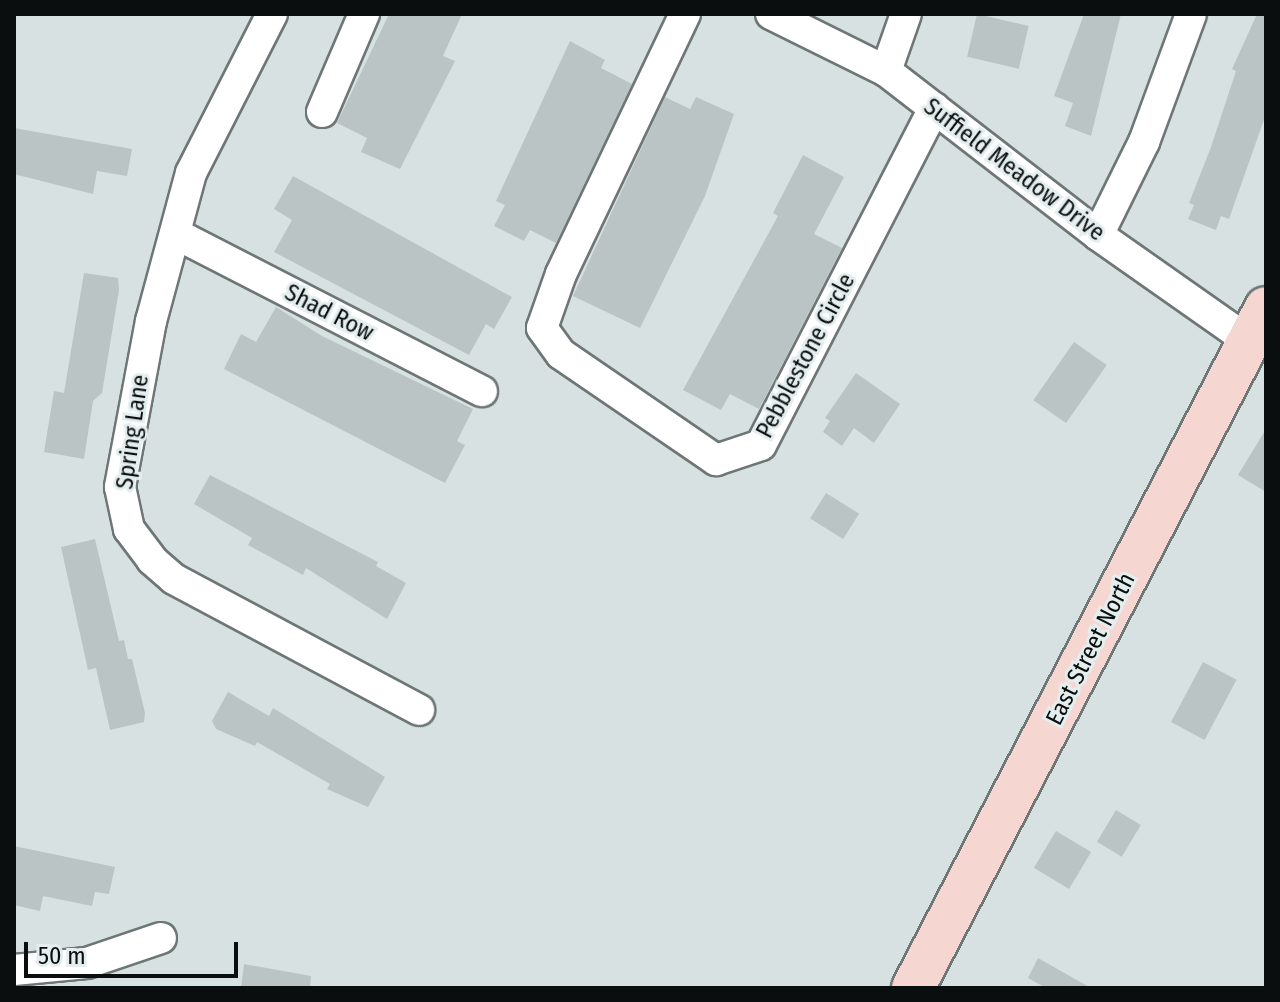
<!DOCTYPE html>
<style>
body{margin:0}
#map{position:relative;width:1280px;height:1002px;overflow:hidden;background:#d7e1e1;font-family:"Fira Sans Condensed",sans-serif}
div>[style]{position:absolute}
.building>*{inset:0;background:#bbc4c4;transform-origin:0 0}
.roads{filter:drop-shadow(2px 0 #6e7676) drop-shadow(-2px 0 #6e7676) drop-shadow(0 2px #6e7676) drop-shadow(0 -2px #6e7676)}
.minor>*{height:30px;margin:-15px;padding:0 15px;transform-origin:15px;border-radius:15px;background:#fff}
.secondary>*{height:42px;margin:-21px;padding:0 21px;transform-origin:21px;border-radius:21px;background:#f6d6d1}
span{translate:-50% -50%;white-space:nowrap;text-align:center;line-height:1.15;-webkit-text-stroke:6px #e4eeee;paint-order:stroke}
.street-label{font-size:24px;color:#0b0e0e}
.frame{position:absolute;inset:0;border:16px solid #0b0e0e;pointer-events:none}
.scale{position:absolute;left:24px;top:942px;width:214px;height:36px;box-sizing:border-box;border:4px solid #0b0e0e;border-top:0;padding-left:10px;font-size:24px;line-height:28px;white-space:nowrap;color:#0b0e0e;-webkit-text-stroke:6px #e4eeee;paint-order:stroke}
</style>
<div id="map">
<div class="building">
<i style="clip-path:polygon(389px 14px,462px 14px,443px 56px,455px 61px,400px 169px,361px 152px,367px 138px,337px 123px)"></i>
<i style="left:977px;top:14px;width:53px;height:44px;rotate:13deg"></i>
<i style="clip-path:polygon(1084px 14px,1121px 14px,1091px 136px,1065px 126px,1073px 103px,1054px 96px)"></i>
<i style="clip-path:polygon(1257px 14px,1266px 14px,1266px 114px,1229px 219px,1221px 216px,1216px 230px,1188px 219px,1194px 205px,1189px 203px,1211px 147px,1236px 71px,1232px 69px)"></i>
<i style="clip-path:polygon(570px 41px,605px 60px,601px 68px,632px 84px,556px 243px,530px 230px,524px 241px,494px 226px,505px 205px,496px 201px)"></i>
<i style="clip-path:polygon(665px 97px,690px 109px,696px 97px,734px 114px,705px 196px,640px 328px,573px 296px)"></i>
<i style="clip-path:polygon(14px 128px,132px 149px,127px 176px,97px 171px,93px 194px,14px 174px)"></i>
<i style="clip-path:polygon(803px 155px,844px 177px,814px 234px,842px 248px,759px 409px,730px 394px,721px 410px,683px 390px,778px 216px,773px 213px)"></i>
<i style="clip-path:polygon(293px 176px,512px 297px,494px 329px,486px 324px,469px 355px,274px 252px,292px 220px,274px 209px)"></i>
<i style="clip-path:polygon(84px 273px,118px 278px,119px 290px,102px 393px,93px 401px,84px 459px,44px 452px,54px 391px,64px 393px)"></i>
<i style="clip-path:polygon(276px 307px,322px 336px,473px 409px,457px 441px,465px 445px,445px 483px,224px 369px,241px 334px,256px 342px)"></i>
<i style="left:1074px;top:342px;width:40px;height:71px;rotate:35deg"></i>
<i style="clip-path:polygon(856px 373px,900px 404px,874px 443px,854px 428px,842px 446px,823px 432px,830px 421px,825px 418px)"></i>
<i style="clip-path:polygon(1266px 429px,1266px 492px,1238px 475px)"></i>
<i style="clip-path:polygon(210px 475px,378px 562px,376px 566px,406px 583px,387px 619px,306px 568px,303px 575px,248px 545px,252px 538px,194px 504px)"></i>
<i style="left:826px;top:493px;width:39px;height:30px;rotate:32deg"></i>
<i style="clip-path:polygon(95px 539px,119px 641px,124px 640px,128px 659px,132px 659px,145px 713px,144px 722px,110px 730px,96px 668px,88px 670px,61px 547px)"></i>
<i style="left:1203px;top:662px;width:38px;height:68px;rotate:28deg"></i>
<i style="clip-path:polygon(228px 692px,269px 716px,273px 708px,385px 777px,368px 807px,327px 789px,330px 784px,257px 742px,255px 746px,216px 729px,212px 721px)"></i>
<i style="left:1116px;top:810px;width:29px;height:37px;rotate:31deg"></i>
<i style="left:1056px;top:831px;width:41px;height:43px;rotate:31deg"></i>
<i style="clip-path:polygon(14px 846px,115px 867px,109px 894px,95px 892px,92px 906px,43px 896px,40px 911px,14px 905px)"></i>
<i style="clip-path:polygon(1038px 958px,1091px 988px,1046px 988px,1028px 978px)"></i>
<i style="clip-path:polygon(244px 964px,311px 976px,310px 988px,241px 988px)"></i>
</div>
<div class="roads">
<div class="minor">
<i style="left:272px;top:14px;width:178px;rotate:117deg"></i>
<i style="left:191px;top:173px;width:153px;rotate:105.1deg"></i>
<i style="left:151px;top:321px;width:169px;rotate:100.6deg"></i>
<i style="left:120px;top:487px;width:43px;rotate:77.9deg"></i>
<i style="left:129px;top:529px;width:39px;rotate:53deg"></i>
<i style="left:152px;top:560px;width:29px;rotate:41deg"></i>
<i style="left:174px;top:579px;width:278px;rotate:28.1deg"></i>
<i style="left:685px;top:14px;width:288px;rotate:115.5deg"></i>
<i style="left:561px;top:274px;width:57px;rotate:109.4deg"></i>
<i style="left:542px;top:328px;width:32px;rotate:54deg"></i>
<i style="left:561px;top:354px;width:188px;rotate:34.4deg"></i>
<i style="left:716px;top:460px;width:47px;rotate:-18.4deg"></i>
<i style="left:761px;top:445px;width:379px;rotate:-62.8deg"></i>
<i style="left:771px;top:14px;width:128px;rotate:26.4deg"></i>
<i style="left:886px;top:71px;width:268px;rotate:37.7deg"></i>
<i style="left:1098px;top:235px;width:184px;rotate:35.1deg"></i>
<i style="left:886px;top:71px;width:60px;rotate:-70.7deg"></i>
<i style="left:322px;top:112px;width:107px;rotate:-66.8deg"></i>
<i style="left:176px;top:234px;width:344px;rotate:27.2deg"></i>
<i style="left:1098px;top:235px;width:104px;rotate:-63.7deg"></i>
<i style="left:1144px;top:142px;width:136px;rotate:-69.8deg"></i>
<i style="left:14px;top:970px;width:73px;rotate:-5.5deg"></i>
<i style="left:87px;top:963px;width:78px;rotate:-18.7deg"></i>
</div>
<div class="secondary">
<i style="left:913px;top:988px;width:766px;rotate:-62.57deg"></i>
</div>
</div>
<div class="street-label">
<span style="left:1014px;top:170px;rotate:37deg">Suffield Meadow Drive</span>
<span style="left:329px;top:313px;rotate:27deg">Shad Row</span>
<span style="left:806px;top:356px;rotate:-62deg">Pebblestone Circle</span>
<span style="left:133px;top:432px;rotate:-82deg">Spring Lane</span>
<span style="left:1091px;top:649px;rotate:-63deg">East Street North</span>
</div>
<div class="frame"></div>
<div class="scale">50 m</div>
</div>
